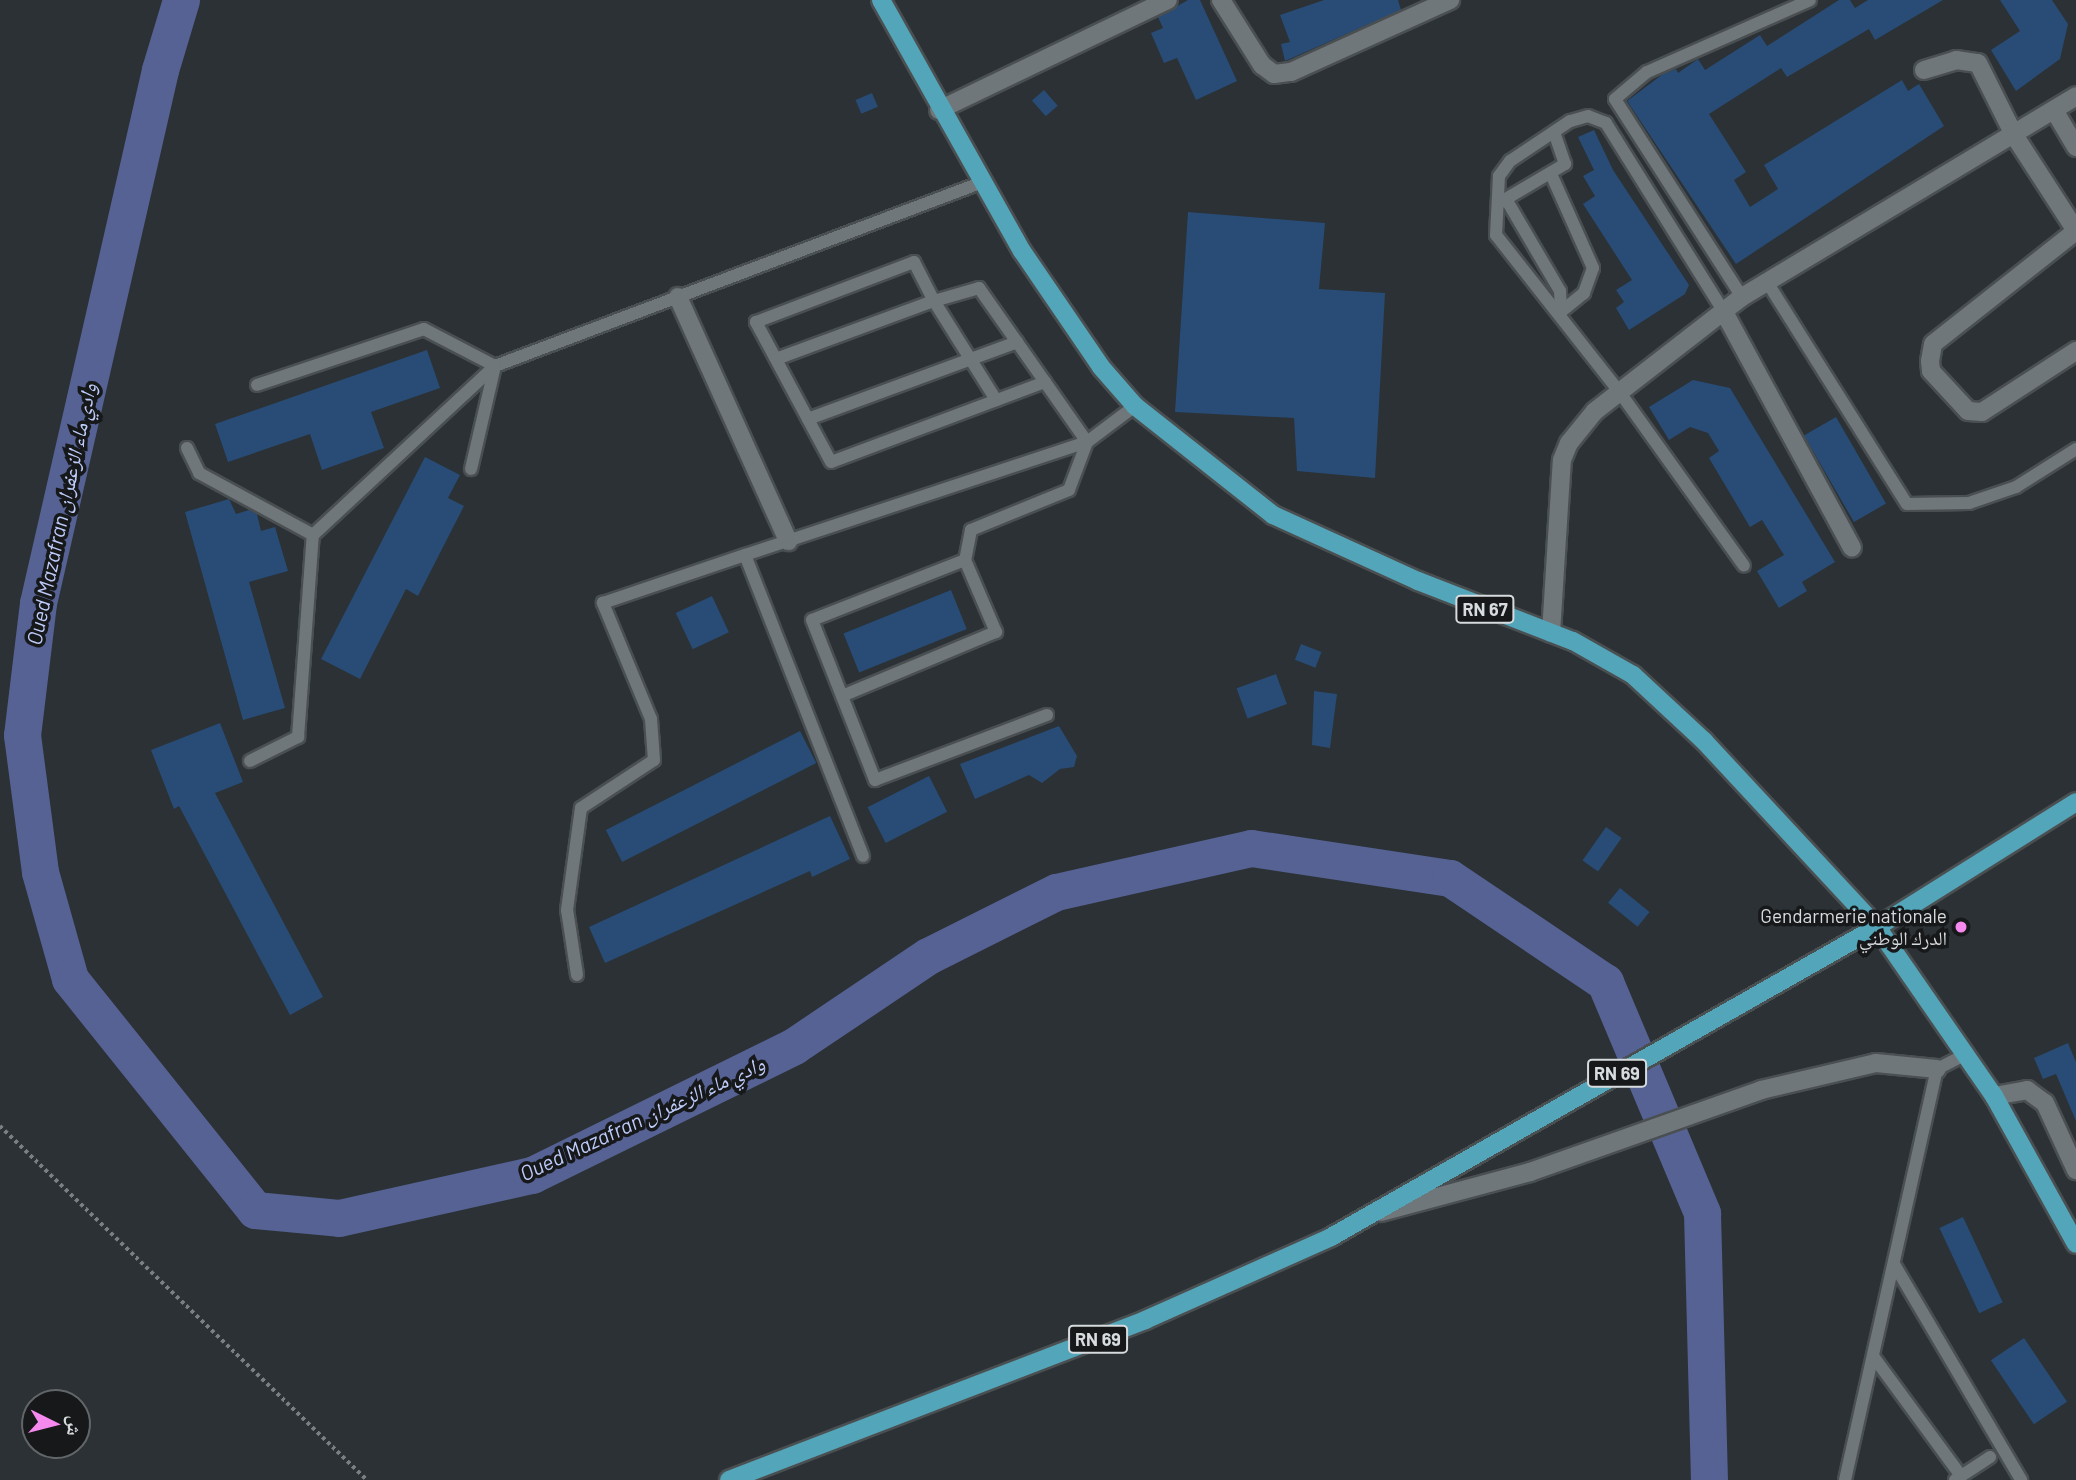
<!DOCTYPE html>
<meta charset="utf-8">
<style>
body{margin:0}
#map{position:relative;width:2076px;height:1480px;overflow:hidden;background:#2b3134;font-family:Barlow,"Noto Naskh Arabic",sans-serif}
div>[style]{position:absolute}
.river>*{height:37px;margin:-18.5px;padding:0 18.5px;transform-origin:18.5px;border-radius:18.5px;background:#556293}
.building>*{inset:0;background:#284c75;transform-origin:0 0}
.path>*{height:3.5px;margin-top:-1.75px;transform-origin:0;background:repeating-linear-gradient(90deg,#7a8082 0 3.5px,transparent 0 7px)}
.roads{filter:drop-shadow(2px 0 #4a4f52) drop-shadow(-2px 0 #4a4f52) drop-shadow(0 2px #4a4f52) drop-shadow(0 -2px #4a4f52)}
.service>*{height:12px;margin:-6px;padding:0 6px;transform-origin:6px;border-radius:6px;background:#70777b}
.minor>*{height:18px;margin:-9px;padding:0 9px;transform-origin:9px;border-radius:9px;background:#70777b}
.primary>*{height:18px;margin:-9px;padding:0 9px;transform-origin:9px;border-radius:9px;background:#53a6b9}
.dots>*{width:19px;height:19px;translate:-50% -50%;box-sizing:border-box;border:4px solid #16181a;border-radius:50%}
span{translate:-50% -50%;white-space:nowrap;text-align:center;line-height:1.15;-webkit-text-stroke:7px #16181a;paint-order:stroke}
.shield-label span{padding:2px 5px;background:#16181a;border:2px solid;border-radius:5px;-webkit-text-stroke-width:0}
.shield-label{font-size:18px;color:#d7dbdd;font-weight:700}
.poi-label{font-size:19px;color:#d7dbdd}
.right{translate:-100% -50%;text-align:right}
.water-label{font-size:21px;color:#beccfa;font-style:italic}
.north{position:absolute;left:21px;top:1389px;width:70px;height:70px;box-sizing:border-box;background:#16181a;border:2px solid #636668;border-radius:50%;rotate:96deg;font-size:19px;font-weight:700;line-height:28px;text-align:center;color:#d7dbdd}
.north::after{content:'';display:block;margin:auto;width:24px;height:32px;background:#f689ee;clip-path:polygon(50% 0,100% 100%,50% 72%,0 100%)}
</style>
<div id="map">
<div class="river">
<i style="left:181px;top:0;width:73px;rotate:106.7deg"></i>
<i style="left:160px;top:70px;width:547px;rotate:102.89deg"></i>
<i style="left:38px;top:603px;width:133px;rotate:96.9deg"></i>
<i style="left:22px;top:735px;width:138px;rotate:82.5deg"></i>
<i style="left:40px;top:872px;width:111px;rotate:74.3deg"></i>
<i style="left:70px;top:979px;width:296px;rotate:51.3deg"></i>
<i style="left:255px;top:1210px;width:84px;rotate:5.4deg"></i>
<i style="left:339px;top:1218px;width:198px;rotate:-12.6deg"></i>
<i style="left:532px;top:1175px;width:292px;rotate:-26.2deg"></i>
<i style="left:794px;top:1046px;width:161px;rotate:-33.9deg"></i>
<i style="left:928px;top:956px;width:143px;rotate:-26.6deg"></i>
<i style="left:1056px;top:892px;width:200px;rotate:-12.7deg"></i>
<i style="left:1251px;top:848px;width:201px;rotate:8.6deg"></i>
<i style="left:1450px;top:878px;width:187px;rotate:33.9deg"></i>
<i style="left:1605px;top:982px;width:251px;rotate:67.2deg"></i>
<i style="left:1702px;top:1213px;width:267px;rotate:88.5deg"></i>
</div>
<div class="building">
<i style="clip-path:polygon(1188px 0,1200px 0,1237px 81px,1196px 100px,1177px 58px,1164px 63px,1151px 33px,1163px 28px,1158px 17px)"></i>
<i style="clip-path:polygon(1324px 0,1398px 0,1401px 10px,1285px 61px,1281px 44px,1290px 42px,1280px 15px)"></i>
<i style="clip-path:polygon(1839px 0,1850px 0,1855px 8px,1868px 0,1943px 0,1875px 40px,1869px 29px,1787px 77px,1781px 68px,1709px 114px,1746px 172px,1734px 180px,1750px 207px,1778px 189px,1764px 165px,1902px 80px,1908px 91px,1919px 84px,1944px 126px,1736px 264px,1627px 101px,1663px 74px,1676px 69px,1678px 73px,1698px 59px,1705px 70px,1760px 35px,1767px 46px)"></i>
<i style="clip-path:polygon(2000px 0,2052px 0,2068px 24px,2060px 59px,2016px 91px,1991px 50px,2020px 31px)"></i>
<i style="left:1044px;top:90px;width:21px;height:16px;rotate:49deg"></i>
<i style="left:872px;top:93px;width:15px;height:18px;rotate:67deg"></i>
<i style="clip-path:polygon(1594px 130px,1613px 170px,1689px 285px,1685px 294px,1629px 330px,1616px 308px,1624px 302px,1616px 290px,1632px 280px,1583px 204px,1595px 196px,1583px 176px,1594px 170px,1578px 137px)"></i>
<i style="clip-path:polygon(1188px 212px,1325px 223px,1319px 289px,1385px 293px,1375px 478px,1297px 471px,1294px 418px,1175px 412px)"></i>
<i style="clip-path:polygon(427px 350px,440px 388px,371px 412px,384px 448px,322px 470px,310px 434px,228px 462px,215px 424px)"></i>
<i style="clip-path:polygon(1693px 380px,1730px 388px,1835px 562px,1802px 582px,1807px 591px,1779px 608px,1757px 571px,1784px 555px,1762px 520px,1750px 527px,1709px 458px,1719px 451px,1708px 433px,1690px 427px,1669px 440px,1649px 407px)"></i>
<i style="left:1836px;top:417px;width:100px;height:37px;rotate:60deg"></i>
<i style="clip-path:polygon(425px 457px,460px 475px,448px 498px,464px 506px,418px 596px,406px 589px,360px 679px,321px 659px)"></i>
<i style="clip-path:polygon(229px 499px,236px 514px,249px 510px,257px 514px,261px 531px,275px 527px,288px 571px,249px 582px,285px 708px,243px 720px,185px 512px)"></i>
<i style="left:951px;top:590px;width:42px;height:116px;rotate:68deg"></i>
<i style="left:712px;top:596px;width:40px;height:40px;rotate:65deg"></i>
<i style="left:1301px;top:644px;width:22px;height:17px;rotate:21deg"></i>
<i style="left:1276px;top:674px;width:32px;height:42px;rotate:70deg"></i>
<i style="clip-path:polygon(1314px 691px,1337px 694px,1330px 748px,1312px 745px)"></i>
<i style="clip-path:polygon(220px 723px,243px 782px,215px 793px,323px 997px,290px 1015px,179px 806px,174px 809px,151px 750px)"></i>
<i style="clip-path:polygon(1059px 726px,1077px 756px,1074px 767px,1060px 769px,1042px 783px,1029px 775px,975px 799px,960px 764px)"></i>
<i style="left:800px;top:731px;width:36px;height:218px;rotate:63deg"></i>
<i style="left:929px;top:776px;width:40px;height:69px;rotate:63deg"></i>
<i style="clip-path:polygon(830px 816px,850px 859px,812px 877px,810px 871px,605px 963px,589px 927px)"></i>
<i style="left:1606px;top:827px;width:19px;height:41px;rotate:35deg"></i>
<i style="left:1620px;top:888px;width:38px;height:19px;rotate:39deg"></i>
<i style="clip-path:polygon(2068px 1043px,2076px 1062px,2076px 1121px,2056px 1074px,2043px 1079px,2034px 1058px)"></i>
<i style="left:1963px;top:1217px;width:94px;height:26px;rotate:65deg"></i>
<i style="left:2024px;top:1338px;width:77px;height:40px;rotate:56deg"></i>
</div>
<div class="path">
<i style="left:0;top:1126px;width:510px;rotate:43.97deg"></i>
</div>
<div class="roads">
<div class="service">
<i style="left:1551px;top:174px;width:103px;rotate:65.9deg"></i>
<i style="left:1593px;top:268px;width:27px;rotate:110deg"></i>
<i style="left:1584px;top:293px;width:27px;rotate:141deg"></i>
<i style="left:1506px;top:199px;width:107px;rotate:59.6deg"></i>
<i style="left:1560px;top:291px;width:21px;rotate:87deg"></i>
<i style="left:1499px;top:203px;width:77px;rotate:-30.6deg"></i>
<i style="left:1565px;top:164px;width:34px;rotate:-109deg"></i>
<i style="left:1767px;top:282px;width:262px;rotate:57.8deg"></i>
<i style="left:1907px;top:504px;width:62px;rotate:-0.9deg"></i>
<i style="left:1969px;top:503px;width:50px;rotate:-18.8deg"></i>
<i style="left:2016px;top:487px;width:71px;rotate:-32.3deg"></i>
<i style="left:1742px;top:297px;width:235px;rotate:-122.7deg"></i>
<i style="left:1615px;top:99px;width:42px;rotate:-40.2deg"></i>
<i style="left:1647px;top:72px;width:178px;rotate:-23.8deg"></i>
<i style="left:1724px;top:312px;width:223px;rotate:-122deg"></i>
<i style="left:1606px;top:123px;width:19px;rotate:-159deg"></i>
<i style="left:1588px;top:116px;width:19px;rotate:164deg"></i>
<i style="left:1570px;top:121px;width:72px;rotate:146.3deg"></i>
<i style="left:1510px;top:161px;width:19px;rotate:126deg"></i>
<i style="left:1499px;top:176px;width:59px;rotate:92.9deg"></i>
<i style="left:1496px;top:235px;width:202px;rotate:51.8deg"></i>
<i style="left:1621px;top:394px;width:211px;rotate:54.4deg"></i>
<i style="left:776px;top:359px;width:168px;rotate:-20.2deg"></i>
<i style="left:934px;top:301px;width:117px;rotate:57.9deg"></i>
<i style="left:1045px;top:382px;width:228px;rotate:159.5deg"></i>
<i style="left:831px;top:462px;width:159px;rotate:-118.2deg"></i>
<i style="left:756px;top:322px;width:169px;rotate:-20.8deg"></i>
<i style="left:914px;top:262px;width:44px;rotate:62.9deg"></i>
<i style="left:934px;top:301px;width:47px;rotate:-16.1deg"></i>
<i style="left:979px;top:288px;width:115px;rotate:54.9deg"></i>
<i style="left:1045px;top:382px;width:73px;rotate:55deg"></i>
<i style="left:1087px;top:442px;width:51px;rotate:110.6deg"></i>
<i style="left:1069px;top:490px;width:106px;rotate:157.8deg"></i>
<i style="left:971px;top:530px;width:31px;rotate:101deg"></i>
<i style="left:965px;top:560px;width:164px;rotate:158.6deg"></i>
<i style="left:812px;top:620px;width:172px;rotate:68.5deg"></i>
<i style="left:875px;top:780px;width:184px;rotate:-20.7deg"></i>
<i style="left:808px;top:419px;width:223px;rotate:-20.2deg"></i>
<i style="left:187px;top:448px;width:28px;rotate:64deg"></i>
<i style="left:199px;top:473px;width:130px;rotate:28.5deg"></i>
<i style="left:471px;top:469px;width:106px;rotate:-76.9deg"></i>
<i style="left:495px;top:366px;width:518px;rotate:-20.67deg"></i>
<i style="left:842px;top:696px;width:167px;rotate:-22.6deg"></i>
<i style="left:996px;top:632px;width:78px;rotate:-113.3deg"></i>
<i style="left:250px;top:761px;width:54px;rotate:-26.6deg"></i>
<i style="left:298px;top:737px;width:203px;rotate:-85.8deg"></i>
<i style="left:313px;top:535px;width:248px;rotate:-42.9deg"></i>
<i style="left:495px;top:366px;width:80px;rotate:-152.5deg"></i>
<i style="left:424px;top:329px;width:176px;rotate:161.5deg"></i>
<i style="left:863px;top:856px;width:323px;rotate:-111.4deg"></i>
<i style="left:745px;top:555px;width:360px;rotate:-18.3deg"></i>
<i style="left:1087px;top:442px;width:60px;rotate:-36.9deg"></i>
<i style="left:577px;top:975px;width:66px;rotate:-98.7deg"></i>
<i style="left:567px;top:910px;width:103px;rotate:-82.2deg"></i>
<i style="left:581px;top:808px;width:87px;rotate:-33.3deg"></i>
<i style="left:654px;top:760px;width:41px;rotate:-94.2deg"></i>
<i style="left:651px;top:719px;width:126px;rotate:-112.5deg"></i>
<i style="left:603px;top:603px;width:150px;rotate:-18.7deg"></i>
<i style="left:1894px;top:1264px;width:251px;rotate:59.5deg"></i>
<i style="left:1873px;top:1356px;width:149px;rotate:53.7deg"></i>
<i style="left:1845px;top:1480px;width:421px;rotate:-77.4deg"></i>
<i style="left:1937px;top:1069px;width:31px;rotate:-27deg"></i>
<i style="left:1955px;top:1480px;width:42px;rotate:-33.3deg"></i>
</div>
<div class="minor">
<i style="left:1221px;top:0;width:77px;rotate:57.8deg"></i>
<i style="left:1262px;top:65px;width:15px;rotate:37deg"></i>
<i style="left:1274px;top:74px;width:17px;rotate:-7deg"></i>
<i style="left:1291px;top:72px;width:175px;rotate:-24.4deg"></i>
<i style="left:1924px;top:70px;width:34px;rotate:-17deg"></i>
<i style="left:1956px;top:60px;width:22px;rotate:8deg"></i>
<i style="left:1978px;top:63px;width:80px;rotate:63.4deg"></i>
<i style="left:2014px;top:135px;width:114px;rotate:57.1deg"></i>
<i style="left:939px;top:110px;width:254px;rotate:-25.7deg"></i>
<i style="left:2054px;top:110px;width:43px;rotate:59.3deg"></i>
<i style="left:2076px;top:231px;width:182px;rotate:141.7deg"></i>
<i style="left:1933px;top:344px;width:17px;rotate:100deg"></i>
<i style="left:1930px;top:361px;width:10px;rotate:84deg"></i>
<i style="left:1931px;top:371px;width:54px;rotate:47.2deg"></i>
<i style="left:1968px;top:411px;width:14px;rotate:4deg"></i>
<i style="left:1982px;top:412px;width:112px;rotate:-33deg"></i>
<i style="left:678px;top:297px;width:268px;rotate:65.7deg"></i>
<i style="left:1724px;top:312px;width:268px;rotate:61.5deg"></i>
<i style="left:1551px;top:633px;width:173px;rotate:-86.4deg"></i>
<i style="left:1562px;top:460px;width:18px;rotate:-68deg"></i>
<i style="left:1569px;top:443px;width:41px;rotate:-50.9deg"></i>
<i style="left:1595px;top:411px;width:186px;rotate:-37.8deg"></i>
<i style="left:1742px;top:297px;width:390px;rotate:-31deg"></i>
<i style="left:1994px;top:1096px;width:34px;rotate:-10deg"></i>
<i style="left:2027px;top:1090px;width:22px;rotate:36deg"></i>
<i style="left:2045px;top:1103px;width:74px;rotate:65.2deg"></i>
<i style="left:1381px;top:1212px;width:154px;rotate:-15deg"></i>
<i style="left:1530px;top:1172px;width:245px;rotate:-19.5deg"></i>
<i style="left:1761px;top:1090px;width:118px;rotate:-13.2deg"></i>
<i style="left:1876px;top:1063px;width:61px;rotate:5.6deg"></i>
</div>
<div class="primary">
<i style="left:881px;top:0;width:288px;rotate:60.7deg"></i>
<i style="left:1022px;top:251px;width:140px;rotate:55.7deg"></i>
<i style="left:1101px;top:367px;width:52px;rotate:48.9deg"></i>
<i style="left:1135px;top:406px;width:176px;rotate:38.3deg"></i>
<i style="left:1273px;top:515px;width:159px;rotate:24.5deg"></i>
<i style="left:1418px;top:581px;width:166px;rotate:21.2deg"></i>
<i style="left:1573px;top:641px;width:69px;rotate:29.5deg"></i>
<i style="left:1633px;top:675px;width:97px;rotate:42.9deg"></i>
<i style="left:1704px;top:741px;width:254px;rotate:47.1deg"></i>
<i style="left:1877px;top:927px;width:206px;rotate:55.3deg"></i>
<i style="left:1994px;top:1096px;width:169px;rotate:61deg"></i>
<i style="left:729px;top:1480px;width:446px;rotate:-21deg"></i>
<i style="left:1145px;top:1320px;width:204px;rotate:-24deg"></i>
<i style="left:1331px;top:1237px;width:628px;rotate:-29.59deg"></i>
<i style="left:1877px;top:927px;width:235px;rotate:-32.1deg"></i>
</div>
</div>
<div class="dots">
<i style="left:1961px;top:927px;background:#f689ee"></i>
</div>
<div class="shield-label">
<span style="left:1485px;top:609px">RN 67</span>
<span style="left:1617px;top:1073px">RN 69</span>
<span style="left:1098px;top:1339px">RN 69</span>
</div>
<div class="poi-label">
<span class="right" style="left:1947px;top:927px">Gendarmerie nationale<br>الدرك الوطني</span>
</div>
<div class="water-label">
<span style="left:61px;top:514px;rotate:-78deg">Oued Mazafran وادي ماء الزعفران</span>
<span style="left:642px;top:1118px;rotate:-25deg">Oued Mazafran وادي ماء الزعفران</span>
</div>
<div class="north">ش</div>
</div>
